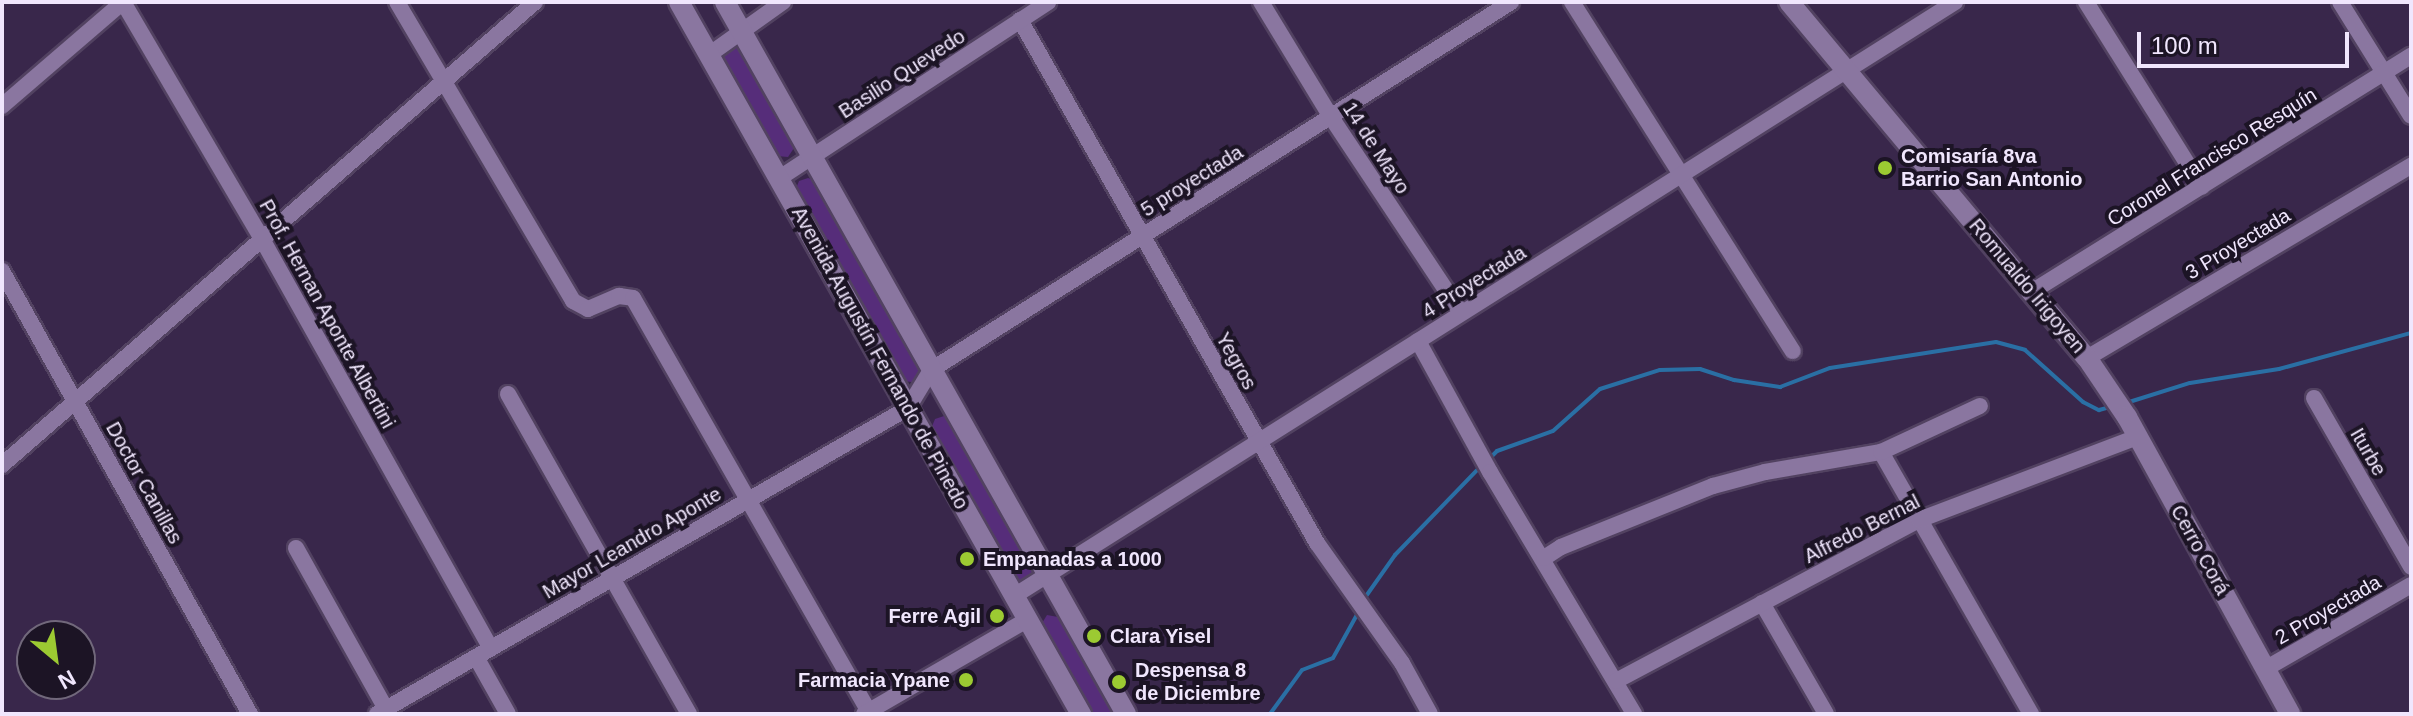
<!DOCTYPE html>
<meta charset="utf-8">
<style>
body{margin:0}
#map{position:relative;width:2413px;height:716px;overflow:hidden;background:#39274b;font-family:Helvetica,sans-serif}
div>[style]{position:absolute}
.green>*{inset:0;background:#562d7a}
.stream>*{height:4px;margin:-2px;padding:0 2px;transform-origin:2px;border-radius:2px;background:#2a6fa4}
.roads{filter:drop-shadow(2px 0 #524261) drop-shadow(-2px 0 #524261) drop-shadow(0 2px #524261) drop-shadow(0 -2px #524261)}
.minor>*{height:16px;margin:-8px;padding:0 8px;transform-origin:8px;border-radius:8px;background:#8a76a0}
.tertiary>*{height:20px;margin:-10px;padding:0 10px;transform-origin:10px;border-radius:10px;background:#8a76a0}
.dots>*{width:22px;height:22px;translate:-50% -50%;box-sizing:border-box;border:4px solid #1c1425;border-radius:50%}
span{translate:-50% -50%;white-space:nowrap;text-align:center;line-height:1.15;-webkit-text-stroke:8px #1c1425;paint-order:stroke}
.street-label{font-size:20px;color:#f0e6fd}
.poi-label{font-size:20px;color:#f0e6fd;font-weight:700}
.left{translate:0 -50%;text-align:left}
.right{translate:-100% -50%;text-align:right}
.frame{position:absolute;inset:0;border:4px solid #f0e6fd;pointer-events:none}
.north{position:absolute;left:16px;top:620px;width:80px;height:80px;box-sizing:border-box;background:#1c1425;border:2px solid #71687b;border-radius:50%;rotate:151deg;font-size:22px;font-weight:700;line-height:32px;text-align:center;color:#f0e6fd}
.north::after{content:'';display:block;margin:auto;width:28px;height:36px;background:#9cca32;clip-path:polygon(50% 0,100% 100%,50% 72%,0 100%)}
.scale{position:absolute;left:2137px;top:32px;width:212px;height:36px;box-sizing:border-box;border:4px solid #f0e6fd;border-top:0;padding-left:10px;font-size:24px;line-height:28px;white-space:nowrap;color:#f0e6fd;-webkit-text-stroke:6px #1c1425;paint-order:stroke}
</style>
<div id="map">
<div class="green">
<i style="clip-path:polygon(736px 44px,742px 46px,796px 145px,788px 157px,777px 156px,722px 58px,724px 51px)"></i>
<i style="clip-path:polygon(808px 178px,814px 180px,920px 369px,912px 382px,901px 381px,795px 191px,799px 181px)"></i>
<i style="clip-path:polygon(944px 416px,950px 418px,1034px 570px,1032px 576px,1020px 583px,1015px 582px,931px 429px,935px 419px)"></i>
<i style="clip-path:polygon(1047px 615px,1058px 617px,1114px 714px,1089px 714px,1039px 628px)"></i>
</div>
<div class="stream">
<i style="left:2126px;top:403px;width:67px;rotate:-17.4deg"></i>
<i style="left:2190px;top:383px;width:90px;rotate:-8.9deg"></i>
<i style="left:2279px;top:369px;width:137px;rotate:-15.3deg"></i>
<i style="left:1489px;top:459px;width:11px;rotate:-45deg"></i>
<i style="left:1497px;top:451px;width:59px;rotate:-19.7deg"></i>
<i style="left:1553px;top:431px;width:63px;rotate:-41.8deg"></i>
<i style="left:1600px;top:389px;width:63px;rotate:-17.6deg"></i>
<i style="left:1660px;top:370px;width:40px;rotate:-1.4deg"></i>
<i style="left:1700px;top:369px;width:36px;rotate:18deg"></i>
<i style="left:1734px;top:380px;width:47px;rotate:8.7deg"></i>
<i style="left:1780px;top:387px;width:53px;rotate:-20.8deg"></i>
<i style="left:1830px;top:368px;width:168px;rotate:-8.9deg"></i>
<i style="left:1996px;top:342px;width:30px;rotate:15deg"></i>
<i style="left:2025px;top:350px;width:78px;rotate:41.9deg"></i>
<i style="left:2083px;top:402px;width:18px;rotate:27deg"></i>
<i style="left:2099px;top:410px;width:16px;rotate:-15deg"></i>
<i style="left:1364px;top:599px;width:54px;rotate:-54.8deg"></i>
<i style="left:1395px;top:555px;width:125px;rotate:-46deg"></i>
<i style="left:1270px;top:714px;width:54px;rotate:-54deg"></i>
<i style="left:1302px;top:670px;width:33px;rotate:-21deg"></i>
<i style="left:1333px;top:658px;width:54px;rotate:-61deg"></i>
</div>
<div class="roads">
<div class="minor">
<i style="left:123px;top:2px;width:275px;rotate:59.6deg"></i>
<i style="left:262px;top:239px;width:469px;rotate:60.8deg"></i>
<i style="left:397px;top:2px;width:347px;rotate:59.5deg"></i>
<i style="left:573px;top:301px;width:17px;rotate:28deg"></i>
<i style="left:588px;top:309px;width:34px;rotate:-23deg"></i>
<i style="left:619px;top:296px;width:14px;rotate:8deg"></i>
<i style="left:633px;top:298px;width:476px;rotate:60.3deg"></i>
<i style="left:1261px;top:2px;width:135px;rotate:58.7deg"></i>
<i style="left:1331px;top:117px;width:235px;rotate:56.4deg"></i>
<i style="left:1572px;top:2px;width:413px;rotate:57.7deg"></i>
<i style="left:2086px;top:2px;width:218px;rotate:57.9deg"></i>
<i style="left:2340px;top:2px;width:134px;rotate:58.1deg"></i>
<i style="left:1020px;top:20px;width:601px;rotate:60.41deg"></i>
<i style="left:1317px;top:543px;width:147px;rotate:54.7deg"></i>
<i style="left:1402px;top:663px;width:58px;rotate:61.2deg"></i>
<i style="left:710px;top:54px;width:90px;rotate:-35.5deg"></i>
<i style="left:2px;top:106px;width:160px;rotate:-40.7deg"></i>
<i style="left:778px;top:179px;width:323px;rotate:-33.2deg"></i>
<i style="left:2px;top:271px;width:508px;rotate:60.76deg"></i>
<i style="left:2033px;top:291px;width:445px;rotate:-31.9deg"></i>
<i style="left:1418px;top:341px;width:149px;rotate:61.2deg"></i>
<i style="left:1490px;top:472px;width:282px;rotate:59.2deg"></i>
<i style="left:2087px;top:358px;width:377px;rotate:-30.7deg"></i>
<i style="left:508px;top:394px;width:368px;rotate:60.5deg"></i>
<i style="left:2314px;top:398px;width:195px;rotate:60.1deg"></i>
<i style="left:1881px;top:452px;width:302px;rotate:60.2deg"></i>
<i style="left:2px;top:465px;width:706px;rotate:-40.98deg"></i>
<i style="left:296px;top:548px;width:184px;rotate:60.8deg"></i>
<i style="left:1544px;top:558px;width:20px;rotate:-33deg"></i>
<i style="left:1561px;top:547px;width:164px;rotate:-21.9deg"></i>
<i style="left:1713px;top:486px;width:54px;rotate:-15.1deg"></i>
<i style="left:1765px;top:472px;width:118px;rotate:-9.8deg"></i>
<i style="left:1881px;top:452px;width:109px;rotate:-24.9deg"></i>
<i style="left:1014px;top:596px;width:1113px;rotate:-32.26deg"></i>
<i style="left:1762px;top:603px;width:128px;rotate:60deg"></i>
<i style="left:476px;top:657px;width:65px;rotate:60.7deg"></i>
<i style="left:2265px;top:669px;width:168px;rotate:-29.9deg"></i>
<i style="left:1616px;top:681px;width:343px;rotate:-28deg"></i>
<i style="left:1919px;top:520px;width:234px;rotate:-20.8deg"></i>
<i style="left:377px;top:714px;width:613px;rotate:-29.95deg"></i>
<i style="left:908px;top:408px;width:44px;rotate:-58.8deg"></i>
<i style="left:931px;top:370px;width:687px;rotate:-32.39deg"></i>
<i style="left:864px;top:714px;width:188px;rotate:-30deg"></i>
</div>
<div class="tertiary">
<i style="left:679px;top:2px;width:818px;rotate:60.55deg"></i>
<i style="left:725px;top:2px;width:817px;rotate:60.61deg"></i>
<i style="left:1789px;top:2px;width:464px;rotate:50.1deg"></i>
<i style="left:2087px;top:358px;width:71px;rotate:55.9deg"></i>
<i style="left:2127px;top:417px;width:339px;rotate:61.2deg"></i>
</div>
</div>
<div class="dots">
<i style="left:1885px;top:168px;background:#9cca32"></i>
<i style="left:967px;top:559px;background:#9cca32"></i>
<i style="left:997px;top:616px;background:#9cca32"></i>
<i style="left:1094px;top:636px;background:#9cca32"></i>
<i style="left:966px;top:680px;background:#9cca32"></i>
<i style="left:1119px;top:682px;background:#9cca32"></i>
</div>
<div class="street-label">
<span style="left:902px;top:74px;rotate:-33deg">Basilio Quevedo</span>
<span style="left:1376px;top:148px;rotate:57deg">14 de Mayo</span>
<span style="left:2212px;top:157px;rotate:-32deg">Coronel Francisco Resquín</span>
<span style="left:1192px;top:181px;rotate:-32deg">5 proyectada</span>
<span style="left:2238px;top:244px;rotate:-31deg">3 Proyectada</span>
<span style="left:1474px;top:282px;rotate:-32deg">4 Proyectada</span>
<span style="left:2027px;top:286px;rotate:50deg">Romualdo Irigoyen</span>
<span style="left:327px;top:314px;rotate:61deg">Prof. Hernan Aponte Albertini</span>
<span style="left:880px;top:358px;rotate:61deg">Avenida Augustín Fernando de Pinedo</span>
<span style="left:1236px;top:361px;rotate:61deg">Yegros</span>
<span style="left:2368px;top:452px;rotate:60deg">Iturbe</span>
<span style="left:144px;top:483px;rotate:61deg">Doctor Canillas</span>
<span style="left:1862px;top:529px;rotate:-27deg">Alfredo Bernal</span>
<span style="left:632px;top:543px;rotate:-30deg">Mayor Leandro Aponte</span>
<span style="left:2200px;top:550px;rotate:61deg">Cerro Corá</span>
<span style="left:2328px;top:610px;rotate:-30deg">2 Proyectada</span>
</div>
<div class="poi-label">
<span class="left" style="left:1901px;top:168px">Comisaría 8va<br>Barrio San Antonio</span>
<span class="left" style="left:983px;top:559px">Empanadas a 1000</span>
<span class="right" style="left:981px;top:616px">Ferre Agil</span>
<span class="left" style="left:1110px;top:636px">Clara Yisel</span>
<span class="left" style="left:1135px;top:682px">Despensa 8<br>de Diciembre</span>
<span class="right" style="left:950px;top:680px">Farmacia Ypane</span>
</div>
<div class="frame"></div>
<div class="north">N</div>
<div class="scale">100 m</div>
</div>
